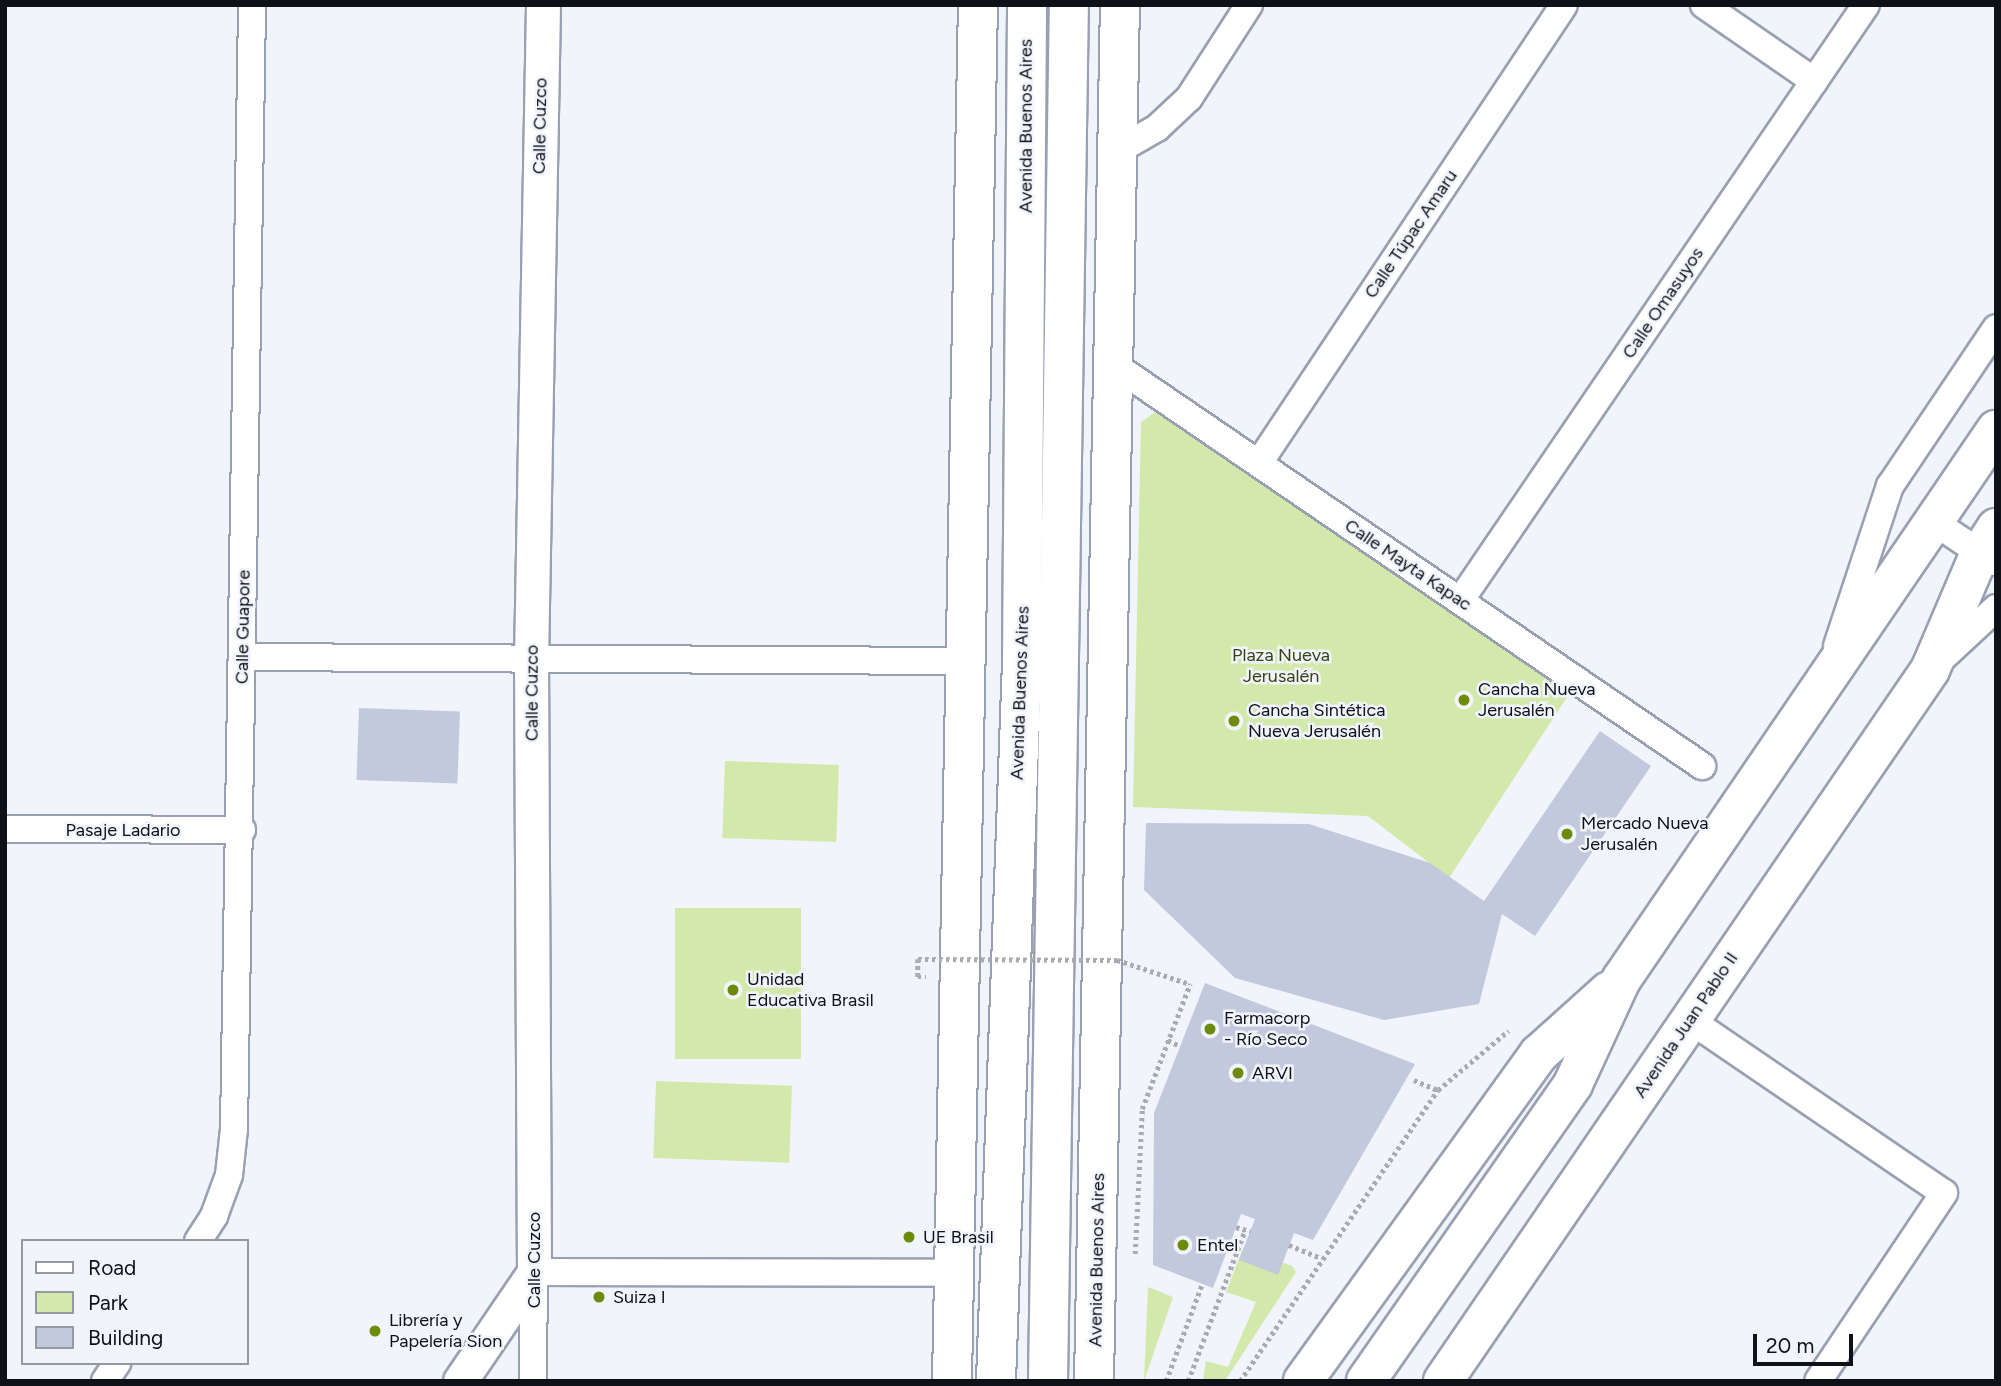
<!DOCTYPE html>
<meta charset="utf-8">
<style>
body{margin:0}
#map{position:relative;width:2001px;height:1386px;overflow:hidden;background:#f1f4fb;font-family:Figtree,sans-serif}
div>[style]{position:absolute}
.green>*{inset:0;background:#d3e9ab;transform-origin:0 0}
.building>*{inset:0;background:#c3c9dc;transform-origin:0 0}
.path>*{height:4.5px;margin-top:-2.25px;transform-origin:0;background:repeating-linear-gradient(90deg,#a8abb2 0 3.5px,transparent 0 7px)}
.roads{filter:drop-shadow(2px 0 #99a0b1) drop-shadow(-2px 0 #99a0b1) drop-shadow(0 2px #99a0b1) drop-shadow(0 -2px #99a0b1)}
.minor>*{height:26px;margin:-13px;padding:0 13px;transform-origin:13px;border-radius:13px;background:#fff}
.tertiary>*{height:33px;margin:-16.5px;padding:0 16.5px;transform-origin:16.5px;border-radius:16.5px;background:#fff}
.primary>*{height:38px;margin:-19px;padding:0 19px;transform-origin:19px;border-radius:19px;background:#fff}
.trunk>*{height:38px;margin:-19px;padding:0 19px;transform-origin:19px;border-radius:19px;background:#fff}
.path-bridge>*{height:4.5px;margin-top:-2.25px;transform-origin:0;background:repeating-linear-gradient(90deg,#a8abb2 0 3.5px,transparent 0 7px)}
.dots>*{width:19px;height:19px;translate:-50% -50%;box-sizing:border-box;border:4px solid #f1f4fb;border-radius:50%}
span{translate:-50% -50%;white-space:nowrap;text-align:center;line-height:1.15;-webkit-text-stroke:5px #f1f4fb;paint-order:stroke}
.street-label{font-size:18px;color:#0e1117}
.park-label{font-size:18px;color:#354314}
.poi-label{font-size:18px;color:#0e1117}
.left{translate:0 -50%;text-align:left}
.frame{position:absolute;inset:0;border:7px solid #0e1117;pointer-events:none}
.legend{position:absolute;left:21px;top:1239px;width:228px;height:126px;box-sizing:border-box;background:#f1f4fb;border:2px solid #9699a0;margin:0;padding:9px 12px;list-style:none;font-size:21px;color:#0e1117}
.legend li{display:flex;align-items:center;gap:14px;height:35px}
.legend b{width:35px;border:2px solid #9699a0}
.scale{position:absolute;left:1753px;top:1334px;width:100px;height:32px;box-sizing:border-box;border:4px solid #0e1117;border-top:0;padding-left:9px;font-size:21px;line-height:24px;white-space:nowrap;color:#0e1117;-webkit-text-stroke:5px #f1f4fb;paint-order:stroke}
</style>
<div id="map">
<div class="green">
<i style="clip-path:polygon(1161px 408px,1571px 691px,1449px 878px,1368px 816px,1133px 807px,1141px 422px)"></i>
<i style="left:725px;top:761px;width:114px;height:77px;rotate:2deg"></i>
<i style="left:801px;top:908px;width:151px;height:126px;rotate:90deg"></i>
<i style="left:656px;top:1081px;width:136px;height:77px;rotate:2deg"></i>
<i style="clip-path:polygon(1243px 1248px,1292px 1266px,1296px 1272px,1225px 1381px,1203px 1381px,1206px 1361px,1228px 1367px,1256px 1302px,1226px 1292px)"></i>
<i style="clip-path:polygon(1148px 1287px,1173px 1297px,1144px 1381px)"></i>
</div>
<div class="building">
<i style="left:359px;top:708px;width:101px;height:72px;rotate:2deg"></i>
<i style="clip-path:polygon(1600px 731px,1651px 766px,1535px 936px,1502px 914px,1479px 1004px,1384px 1020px,1235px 978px,1144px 890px,1146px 823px,1309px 824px,1430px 863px,1484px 901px)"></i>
<i style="clip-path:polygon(1205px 983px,1415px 1064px,1313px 1240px,1294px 1233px,1278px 1275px,1239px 1260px,1255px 1219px,1241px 1214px,1213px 1288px,1153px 1265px,1154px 1113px)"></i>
</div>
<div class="path">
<i style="left:918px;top:959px;width:18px;rotate:90deg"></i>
<i style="left:918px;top:977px;width:8px"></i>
<i style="left:1168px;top:1040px;width:13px;rotate:27deg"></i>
<i style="left:1414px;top:1080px;width:26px;rotate:23deg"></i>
<i style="left:1438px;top:1090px;width:92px;rotate:-40.1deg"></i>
<i style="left:1236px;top:1227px;width:15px;rotate:16deg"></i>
<i style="left:1289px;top:1245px;width:35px;rotate:22deg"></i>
<i style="left:1135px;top:1254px;width:145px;rotate:-87.2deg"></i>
<i style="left:1142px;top:1109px;width:134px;rotate:-69deg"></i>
<i style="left:1166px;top:1381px;width:103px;rotate:-69.6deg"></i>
<i style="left:1188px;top:1381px;width:161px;rotate:-69.3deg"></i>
<i style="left:1240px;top:1381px;width:352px;rotate:-55.8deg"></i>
</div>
<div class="roads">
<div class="minor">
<i style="left:1704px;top:5px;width:134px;rotate:34.6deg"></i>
<i style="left:1117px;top:151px;width:46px;rotate:-29.9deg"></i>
<i style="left:1157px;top:128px;width:44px;rotate:-43.2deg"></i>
<i style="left:1189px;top:98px;width:111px;rotate:-57.2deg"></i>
<i style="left:1114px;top:365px;width:712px;rotate:34.29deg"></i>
<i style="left:1259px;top:463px;width:550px;rotate:-56.34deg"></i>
<i style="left:1934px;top:522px;width:72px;rotate:33.7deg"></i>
<i style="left:1460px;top:601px;width:721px;rotate:-55.74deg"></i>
<i style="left:1837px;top:646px;width:169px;rotate:-71.7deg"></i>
<i style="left:1890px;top:486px;width:190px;rotate:-56.1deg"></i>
<i style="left:242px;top:657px;width:726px;rotate:0.32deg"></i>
<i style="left:1939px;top:661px;width:78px;rotate:-42.9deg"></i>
<i style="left:5px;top:829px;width:237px;rotate:0.2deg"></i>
<i style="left:1690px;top:1020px;width:307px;rotate:34.3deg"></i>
<i style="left:1944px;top:1193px;width:226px;rotate:123.8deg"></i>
<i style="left:198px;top:1241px;width:30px;rotate:-57deg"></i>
<i style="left:214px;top:1216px;width:44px;rotate:-69.9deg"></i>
<i style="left:229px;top:1175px;width:46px;rotate:-83.8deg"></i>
<i style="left:234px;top:1129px;width:1124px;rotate:-89.08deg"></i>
<i style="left:105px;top:1381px;width:22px;rotate:-56deg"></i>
<i style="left:533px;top:1381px;width:109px;rotate:-89.5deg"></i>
<i style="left:534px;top:1272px;width:422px;rotate:0.1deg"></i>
</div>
<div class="tertiary">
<i style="left:460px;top:1381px;width:132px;rotate:-55.8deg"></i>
<i style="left:534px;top:1272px;width:612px;rotate:-90.28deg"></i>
<i style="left:531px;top:660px;width:655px;rotate:-88.95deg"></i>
</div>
<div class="primary">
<i style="left:952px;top:1381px;width:1376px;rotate:-88.92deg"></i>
<i style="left:1094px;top:1381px;width:1376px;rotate:-88.92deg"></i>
</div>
<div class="trunk">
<i style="left:996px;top:1381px;width:719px;rotate:-87.93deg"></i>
<i style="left:1022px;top:662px;width:657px;rotate:-89.56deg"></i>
<i style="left:1048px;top:1381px;width:1376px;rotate:-89.13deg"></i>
<i style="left:1303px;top:1381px;width:403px;rotate:-54.2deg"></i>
<i style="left:1539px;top:1054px;width:94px;rotate:-42deg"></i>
<i style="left:1366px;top:1381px;width:362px;rotate:-55.1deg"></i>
<i style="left:1573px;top:1084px;width:115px;rotate:-65.2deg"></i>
<i style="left:1621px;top:980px;width:666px;rotate:-55.71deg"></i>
<i style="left:1443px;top:1381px;width:862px;rotate:-55.59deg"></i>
<i style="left:1930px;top:670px;width:127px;rotate:-66.9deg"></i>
<i style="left:1980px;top:553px;width:30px;rotate:-57deg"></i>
</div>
</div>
<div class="path-bridge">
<i style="left:918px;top:959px;width:199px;rotate:0.3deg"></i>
<i style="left:1117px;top:960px;width:77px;rotate:18.2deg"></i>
</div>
<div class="dots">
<i style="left:1464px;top:700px;background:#6c8b0b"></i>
<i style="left:1234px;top:721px;background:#6c8b0b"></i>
<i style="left:1567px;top:834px;background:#6c8b0b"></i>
<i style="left:733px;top:990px;background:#6c8b0b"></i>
<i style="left:1210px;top:1029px;background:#6c8b0b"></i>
<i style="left:1238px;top:1073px;background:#6c8b0b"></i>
<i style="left:909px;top:1237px;background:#6c8b0b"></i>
<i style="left:1183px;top:1245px;background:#6c8b0b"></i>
<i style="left:599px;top:1297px;background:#6c8b0b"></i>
<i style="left:375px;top:1331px;background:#6c8b0b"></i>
</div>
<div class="street-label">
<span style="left:540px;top:126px;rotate:-89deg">Calle Cuzco</span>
<span style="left:1026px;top:126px;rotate:-90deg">Avenida Buenos Aires</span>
<span style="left:1411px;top:234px;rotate:-56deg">Calle Túpac Amaru</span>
<span style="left:1663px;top:303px;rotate:-56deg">Calle Omasuyos</span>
<span style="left:1408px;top:565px;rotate:34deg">Calle Mayta Kapac</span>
<span style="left:243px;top:627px;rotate:-89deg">Calle Guapore</span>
<span style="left:532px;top:693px;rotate:-90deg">Calle Cuzco</span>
<span style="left:1020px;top:693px;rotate:-88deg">Avenida Buenos Aires</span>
<span style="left:123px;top:830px">Pasaje Ladario</span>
<span style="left:1686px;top:1025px;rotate:-56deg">Avenida Juan Pablo II</span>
<span style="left:534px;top:1260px;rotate:-90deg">Calle Cuzco</span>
<span style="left:1097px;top:1260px;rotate:-89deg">Avenida Buenos Aires</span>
</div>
<div class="park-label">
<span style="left:1281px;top:666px">Plaza Nueva<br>Jerusalén</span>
</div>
<div class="poi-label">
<span class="left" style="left:1478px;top:700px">Cancha Nueva<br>Jerusalén</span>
<span class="left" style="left:1248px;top:721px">Cancha Sintética<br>Nueva Jerusalén</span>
<span class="left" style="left:1581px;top:834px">Mercado Nueva<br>Jerusalén</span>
<span class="left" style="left:747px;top:990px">Unidad<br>Educativa Brasil</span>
<span class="left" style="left:1224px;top:1029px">Farmacorp<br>- Río Seco</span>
<span class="left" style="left:1252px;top:1073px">ARVI</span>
<span class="left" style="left:923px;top:1237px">UE Brasil</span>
<span class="left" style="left:1197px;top:1245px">Entel</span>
<span class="left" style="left:613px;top:1297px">Suiza I</span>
<span class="left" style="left:389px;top:1331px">Librería y<br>Papelería Sion</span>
</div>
<div class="frame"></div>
<ul class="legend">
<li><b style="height:9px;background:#fff"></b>Road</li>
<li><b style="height:19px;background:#d3e9ab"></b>Park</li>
<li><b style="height:19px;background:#c3c9dc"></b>Building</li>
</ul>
<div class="scale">20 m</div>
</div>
